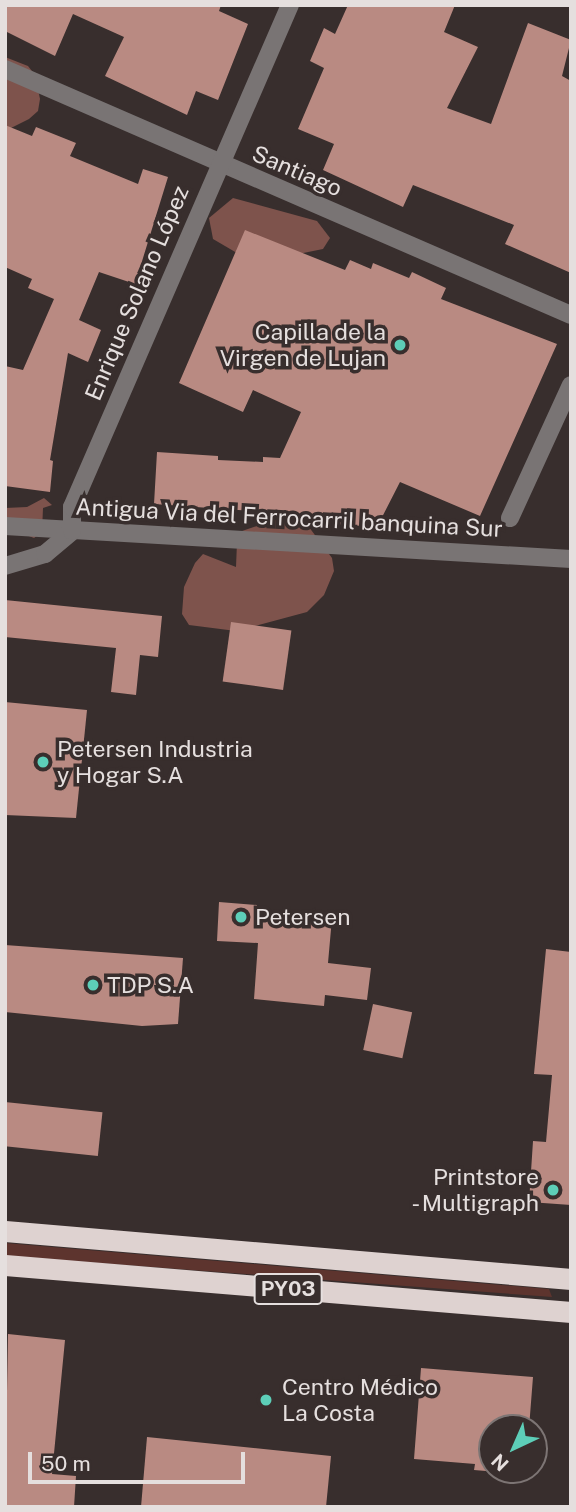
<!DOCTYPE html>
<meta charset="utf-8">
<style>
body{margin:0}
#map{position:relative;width:576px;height:1512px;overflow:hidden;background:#382e2d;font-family:"Public Sans",sans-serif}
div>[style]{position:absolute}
.green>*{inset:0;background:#5d342e}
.forest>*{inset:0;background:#7e534c}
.building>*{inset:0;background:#b98a82;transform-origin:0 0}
.minor>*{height:18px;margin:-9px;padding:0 9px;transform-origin:9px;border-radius:9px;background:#797474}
.highway>*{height:21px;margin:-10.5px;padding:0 10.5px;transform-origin:10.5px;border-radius:10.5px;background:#ded2d0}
.dots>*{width:19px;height:19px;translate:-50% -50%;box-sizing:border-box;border:4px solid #382e2d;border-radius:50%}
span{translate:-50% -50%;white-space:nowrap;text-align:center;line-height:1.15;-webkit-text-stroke:7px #382e2d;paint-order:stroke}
.shield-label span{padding:2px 5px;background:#382e2d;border:2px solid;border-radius:5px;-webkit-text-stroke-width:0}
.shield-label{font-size:21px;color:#e5dfde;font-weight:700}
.street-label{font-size:23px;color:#e5dfde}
.poi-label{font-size:23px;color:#e5dfde}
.right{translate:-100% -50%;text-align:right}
.left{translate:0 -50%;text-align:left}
.frame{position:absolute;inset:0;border:7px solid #e5dfde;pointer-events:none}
.north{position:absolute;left:478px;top:1414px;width:70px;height:70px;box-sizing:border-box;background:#382e2d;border:2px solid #7d7574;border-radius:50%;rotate:224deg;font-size:19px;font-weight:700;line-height:28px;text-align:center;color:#e5dfde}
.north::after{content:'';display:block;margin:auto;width:24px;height:32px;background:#5dceb8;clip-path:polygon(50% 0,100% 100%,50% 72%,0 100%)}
.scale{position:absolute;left:28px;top:1452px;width:217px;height:32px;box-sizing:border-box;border:4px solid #e5dfde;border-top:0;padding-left:9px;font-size:21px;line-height:24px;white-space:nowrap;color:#e5dfde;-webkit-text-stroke:5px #382e2d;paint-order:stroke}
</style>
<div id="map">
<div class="green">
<i style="clip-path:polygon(5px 1243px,549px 1289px,552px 1297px,5px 1256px)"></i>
</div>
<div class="forest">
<i style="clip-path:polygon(5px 57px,28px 66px,35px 75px,40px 99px,38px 111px,29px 119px,5px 131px)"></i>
<i style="clip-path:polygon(233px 198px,317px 221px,330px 238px,323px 249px,254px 263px,213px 239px,209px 218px)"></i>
<i style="clip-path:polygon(44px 498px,52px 505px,43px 508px,42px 532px,34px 538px,6px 527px,5px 508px,27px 507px)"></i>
<i style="clip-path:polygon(290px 515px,303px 519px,332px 558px,334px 571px,324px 595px,307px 612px,236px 631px,189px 625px,182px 614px,184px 587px,195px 563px,203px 554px,236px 567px,237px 542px,242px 531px)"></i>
</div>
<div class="building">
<i style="clip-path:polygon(5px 5px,221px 5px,219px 11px,248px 24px,218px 100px,196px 91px,187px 115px,105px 76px,124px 37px,73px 14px,55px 56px,5px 31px)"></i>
<i style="clip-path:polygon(348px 5px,455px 5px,444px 32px,478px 47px,447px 108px,491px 124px,528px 23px,571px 40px,562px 76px,571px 81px,571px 273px,505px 244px,514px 225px,413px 185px,403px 207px,323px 170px,334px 144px,298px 129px,324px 68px,310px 61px,324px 28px,335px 34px)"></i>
<i style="clip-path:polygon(5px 125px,32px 136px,36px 127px,76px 143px,70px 156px,138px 184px,143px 169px,168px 177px,135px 284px,99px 272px,79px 320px,101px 330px,88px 362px,68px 353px,50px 460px,53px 461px,50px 492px,5px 486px,5px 366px,23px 370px,54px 299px,28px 288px,32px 279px,5px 267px)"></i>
<i style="clip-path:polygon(245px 230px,345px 270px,350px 260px,371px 269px,373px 263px,409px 278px,412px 272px,446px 288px,441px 299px,557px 344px,480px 516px,400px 482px,377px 527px,334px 524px,335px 517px,154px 504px,157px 452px,218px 456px,218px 460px,263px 462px,263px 457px,280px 458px,301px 412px,253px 390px,243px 412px,179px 383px)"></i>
<i style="clip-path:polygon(5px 600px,162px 616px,158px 657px,140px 655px,136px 695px,111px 692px,116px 648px,5px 637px)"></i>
<i style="left:231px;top:622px;width:61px;height:60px;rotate:8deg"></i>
<i style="clip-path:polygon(5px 702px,87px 710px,76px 818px,5px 815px)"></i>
<i style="clip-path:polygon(219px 902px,257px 905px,257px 911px,332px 918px,328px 963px,371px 968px,367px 1000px,325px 995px,324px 1006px,254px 999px,258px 943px,217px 941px)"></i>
<i style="clip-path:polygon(5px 945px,183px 958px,178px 1024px,142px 1026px,5px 1012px)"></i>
<i style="clip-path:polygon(546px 949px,571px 952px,571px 1205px,529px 1202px,533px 1141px,546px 1142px,552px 1075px,534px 1074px)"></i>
<i style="left:373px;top:1004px;width:40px;height:47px;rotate:12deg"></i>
<i style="left:5px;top:1102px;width:98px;height:44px;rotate:6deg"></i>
<i style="clip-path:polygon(8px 1334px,65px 1340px,52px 1474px,76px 1476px,74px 1507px,5px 1507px)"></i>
<i style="clip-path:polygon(421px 1368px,533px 1377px,529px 1428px,492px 1428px,492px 1470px,511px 1473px,474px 1470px,475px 1464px,414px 1459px)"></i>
<i style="clip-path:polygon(147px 1437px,331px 1456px,326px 1507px,141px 1507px)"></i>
</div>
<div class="minor">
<i style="left:5px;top:69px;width:617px;rotate:23.49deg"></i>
<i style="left:510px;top:518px;width:146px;rotate:-65.4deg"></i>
<i style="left:5px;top:526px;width:567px;rotate:3.34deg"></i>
<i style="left:5px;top:566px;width:42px;rotate:-16.7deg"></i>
<i style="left:45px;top:554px;width:35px;rotate:-40deg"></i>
<i style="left:72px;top:531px;width:24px;rotate:-90deg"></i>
<i style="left:72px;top:507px;width:547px;rotate:-66.53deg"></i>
</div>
<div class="highway">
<i style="left:5px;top:1231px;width:568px;rotate:4.85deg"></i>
<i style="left:5px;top:1265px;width:568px;rotate:4.75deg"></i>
</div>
<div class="dots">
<i style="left:400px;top:345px;background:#5dceb8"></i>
<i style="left:43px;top:762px;background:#5dceb8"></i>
<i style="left:241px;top:917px;background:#5dceb8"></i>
<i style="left:93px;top:985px;background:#5dceb8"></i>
<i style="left:553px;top:1190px;background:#5dceb8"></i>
<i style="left:266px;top:1400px;background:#5dceb8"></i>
</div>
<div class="shield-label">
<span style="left:288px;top:1289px">PY03</span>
</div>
<div class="street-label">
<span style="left:297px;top:171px;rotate:23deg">Santiago</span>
<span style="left:137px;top:293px;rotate:-67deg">Enrique Solano López</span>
<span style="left:289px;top:518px;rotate:3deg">Antigua Via del Ferrocarril banquina Sur</span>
</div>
<div class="poi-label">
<span class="right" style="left:386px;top:345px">Capilla de la<br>Virgen de Lujan</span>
<span class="left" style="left:57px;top:762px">Petersen Industria<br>y Hogar S.A</span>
<span class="left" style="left:255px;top:917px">Petersen</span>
<span class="left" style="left:107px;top:985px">TDP S.A</span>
<span class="right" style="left:539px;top:1190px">Printstore<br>- Multigraph</span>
<span class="left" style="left:282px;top:1400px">Centro Médico<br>La Costa</span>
</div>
<div class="frame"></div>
<div class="north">N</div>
<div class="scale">50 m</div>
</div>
